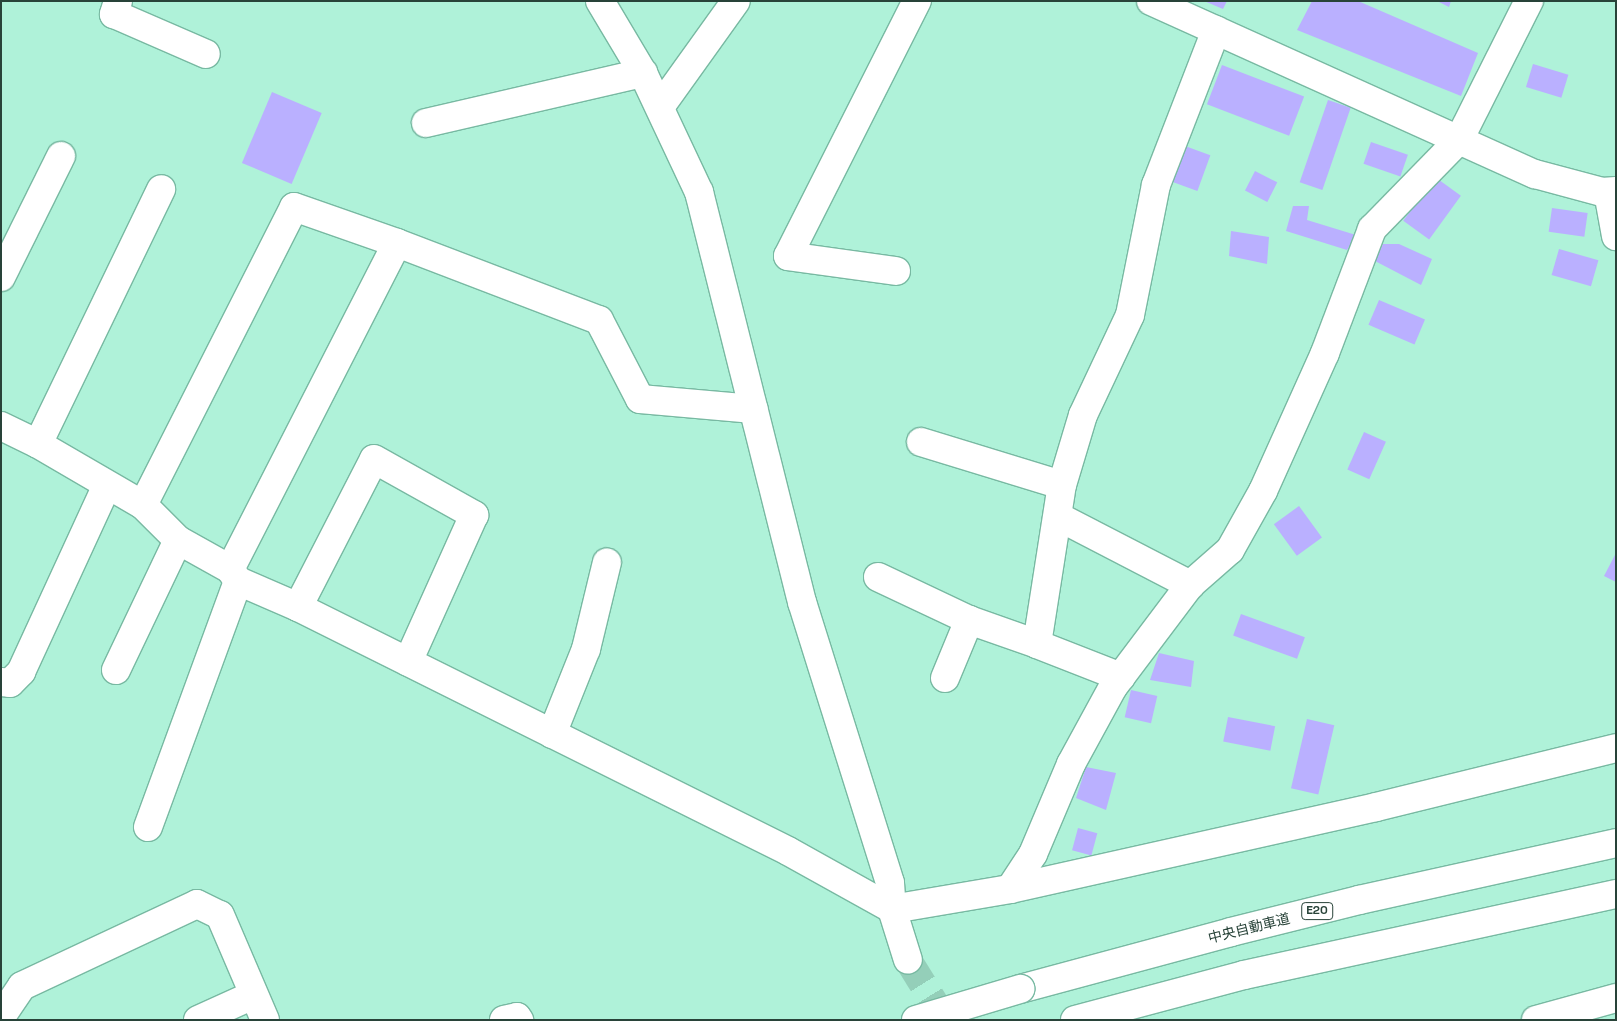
<!DOCTYPE html>
<meta charset="utf-8">
<style>
body{margin:0}
#map{position:relative;width:1617px;height:1021px;overflow:hidden;background:#aff2d9;font-family:"Space Grotesk","Noto Sans JP",sans-serif}
div>[style]{position:absolute}
.building>*{inset:0;background:#bab0ff;transform-origin:0 0}
.minor-tunnel>*{height:28px;margin-top:-14px;transform-origin:0;background:repeating-linear-gradient(90deg,#94cfb9 0 28px,transparent 0 42px)}
.roads{filter:drop-shadow(1px 0 #78b9a2) drop-shadow(-1px 0 #78b9a2) drop-shadow(0 1px #78b9a2) drop-shadow(0 -1px #78b9a2)}
.minor>*{height:28px;margin:-14px;padding:0 14px;transform-origin:14px;border-radius:14px;background:#fff}
.highway>*{height:28px;margin:-14px;padding:0 14px;transform-origin:14px;border-radius:14px;background:#fff}
.bridges{filter:drop-shadow(1px 0 #78b9a2) drop-shadow(-1px 0 #78b9a2) drop-shadow(0 1px #78b9a2) drop-shadow(0 -1px #78b9a2)}
.highway-bridge>*{height:28px;margin:-14px;padding:0 14px;transform-origin:14px;border-radius:14px;background:#fff}
span{translate:-50% -50%;white-space:nowrap;text-align:center;line-height:1.15;-webkit-text-stroke:4px #fff;paint-order:stroke}
.shield-label span{padding:1px 4px;background:#fff;border:1px solid;border-radius:4px;-webkit-text-stroke-width:0}
.shield-label{font-size:12px;color:#284339;font-weight:700}
.street-label{font-size:14px;color:#284339}
.frame{position:absolute;inset:0;border:2px solid #284339;pointer-events:none}
</style>
<div id="map">
<div class="building">
<i style="clip-path:polygon(1204px 1px,1227px 1px,1223px 9px)"></i>
<i style="clip-path:polygon(1312px 1px,1358px 1px,1478px 53px,1461px 96px,1297px 30px)"></i>
<i style="clip-path:polygon(1437px 1px,1451px 1px,1449px 7px)"></i>
<i style="left:1533px;top:64px;width:37px;height:24px;rotate:17deg"></i>
<i style="left:1222px;top:65px;width:88px;height:42px;rotate:21deg"></i>
<i style="left:272px;top:92px;width:54px;height:77px;rotate:23deg"></i>
<i style="left:1328px;top:100px;width:24px;height:87px;rotate:19deg"></i>
<i style="left:1371px;top:142px;width:39px;height:23px;rotate:19deg"></i>
<i style="left:1185px;top:146px;width:27px;height:38px;rotate:20deg"></i>
<i style="left:1255px;top:171px;width:25px;height:22px;rotate:27deg"></i>
<i style="left:1435px;top:177px;width:32px;height:54px;rotate:36deg"></i>
<i style="clip-path:polygon(1293px 206px,1309px 206px,1307px 220px,1356px 235px,1347px 250px,1286px 231px)"></i>
<i style="left:1552px;top:208px;width:36px;height:24px;rotate:8deg"></i>
<i style="clip-path:polygon(1231px 231px,1269px 237px,1267px 264px,1229px 256px)"></i>
<i style="clip-path:polygon(1383px 244px,1399px 244px,1432px 259px,1421px 285px,1375px 261px)"></i>
<i style="left:1559px;top:249px;width:41px;height:27px;rotate:16deg"></i>
<i style="left:1379px;top:300px;width:50px;height:27px;rotate:23deg"></i>
<i style="left:1364px;top:432px;width:24px;height:41px;rotate:24deg"></i>
<i style="left:1299px;top:506px;width:39px;height:31px;rotate:54deg"></i>
<i style="clip-path:polygon(1616px 553px,1616px 582px,1604px 576px)"></i>
<i style="left:1241px;top:614px;width:68px;height:23px;rotate:20deg"></i>
<i style="clip-path:polygon(1159px 653px,1194px 661px,1191px 687px,1150px 680px)"></i>
<i style="left:1131px;top:690px;width:27px;height:28px;rotate:13deg"></i>
<i style="left:1228px;top:717px;width:48px;height:25px;rotate:11deg"></i>
<i style="left:1307px;top:719px;width:28px;height:71px;rotate:13deg"></i>
<i style="clip-path:polygon(1086px 767px,1116px 773px,1106px 810px,1076px 798px)"></i>
<i style="left:1078px;top:828px;width:20px;height:23px;rotate:15deg"></i>
</div>
<div class="minor-tunnel">
<i style="left:908px;top:960px;width:70px;rotate:58.3deg"></i>
</div>
<div class="roads">
<div class="minor">
<i style="left:118px;top:1px;width:14px;rotate:107deg"></i>
<i style="left:114px;top:14px;width:100px;rotate:23.5deg"></i>
<i style="left:600px;top:1px;width:84px;rotate:59.2deg"></i>
<i style="left:643px;top:73px;width:132px;rotate:64.8deg"></i>
<i style="left:699px;top:192px;width:423px;rotate:75.9deg"></i>
<i style="left:802px;top:602px;width:294px;rotate:72.6deg"></i>
<i style="left:890px;top:883px;width:26px;rotate:86deg"></i>
<i style="left:892px;top:909px;width:120px;rotate:-9.6deg"></i>
<i style="left:1010px;top:889px;width:375px;rotate:-12.6deg"></i>
<i style="left:1376px;top:807px;width:247px;rotate:-13.8deg"></i>
<i style="left:1151px;top:1px;width:421px;rotate:24.3deg"></i>
<i style="left:1535px;top:174px;width:69px;rotate:15deg"></i>
<i style="left:1602px;top:192px;width:14px;rotate:-4deg"></i>
<i style="left:660px;top:107px;width:130px;rotate:-54.4deg"></i>
<i style="left:426px;top:123px;width:223px;rotate:-13deg"></i>
<i style="left:1608px;top:192px;width:45px;rotate:79.7deg"></i>
<i style="left:397px;top:243px;width:216px;rotate:20.9deg"></i>
<i style="left:599px;top:320px;width:89px;rotate:62.6deg"></i>
<i style="left:640px;top:399px;width:114px;rotate:5deg"></i>
<i style="left:896px;top:271px;width:109px;rotate:-172.1deg"></i>
<i style="left:788px;top:256px;width:286px;rotate:-63.2deg"></i>
<i style="left:1px;top:277px;width:135px;rotate:-63.6deg"></i>
<i style="left:1px;top:426px;width:41px;rotate:25.9deg"></i>
<i style="left:38px;top:444px;width:121px;rotate:30.2deg"></i>
<i style="left:143px;top:505px;width:49px;rotate:45deg"></i>
<i style="left:178px;top:540px;width:60px;rotate:29.1deg"></i>
<i style="left:230px;top:569px;width:14px;rotate:56deg"></i>
<i style="left:238px;top:581px;width:65px;rotate:23.4deg"></i>
<i style="left:298px;top:607px;width:547px;rotate:26.47deg"></i>
<i style="left:788px;top:851px;width:119px;rotate:29.1deg"></i>
<i style="left:892px;top:909px;width:53px;rotate:72.6deg"></i>
<i style="left:921px;top:442px;width:147px;rotate:17deg"></i>
<i style="left:38px;top:444px;width:283px;rotate:-64.2deg"></i>
<i style="left:143px;top:505px;width:334px;rotate:-63.1deg"></i>
<i style="left:294px;top:207px;width:109px;rotate:19.3deg"></i>
<i style="left:397px;top:243px;width:366px;rotate:117.1deg"></i>
<i style="left:1059px;top:517px;width:148px;rotate:27.4deg"></i>
<i style="left:878px;top:577px;width:101px;rotate:25.3deg"></i>
<i style="left:969px;top:620px;width:72px;rotate:19.4deg"></i>
<i style="left:298px;top:607px;width:166px;rotate:-62.8deg"></i>
<i style="left:374px;top:459px;width:115px;rotate:29.2deg"></i>
<i style="left:474px;top:515px;width:161px;rotate:114.2deg"></i>
<i style="left:116px;top:670px;width:144px;rotate:-64.5deg"></i>
<i style="left:1121px;top:677px;width:90px;rotate:-158.6deg"></i>
<i style="left:1037px;top:644px;width:161px;rotate:-81.1deg"></i>
<i style="left:1062px;top:485px;width:73px;rotate:-73.3deg"></i>
<i style="left:1083px;top:415px;width:110px;rotate:-64.8deg"></i>
<i style="left:1130px;top:315px;width:133px;rotate:-78.7deg"></i>
<i style="left:1156px;top:185px;width:166px;rotate:-68.8deg"></i>
<i style="left:945px;top:678px;width:63px;rotate:-67.5deg"></i>
<i style="left:1px;top:682px;width:9px;rotate:6deg"></i>
<i style="left:10px;top:683px;width:16px;rotate:-45deg"></i>
<i style="left:21px;top:672px;width:206px;rotate:-65.3deg"></i>
<i style="left:552px;top:734px;width:92px;rotate:-68.2deg"></i>
<i style="left:586px;top:649px;width:89px;rotate:-76.4deg"></i>
<i style="left:148px;top:827px;width:262px;rotate:-69.9deg"></i>
<i style="left:1010px;top:889px;width:42px;rotate:-56.7deg"></i>
<i style="left:1033px;top:854px;width:98px;rotate:-67.1deg"></i>
<i style="left:1071px;top:764px;width:88px;rotate:-61.4deg"></i>
<i style="left:1113px;top:687px;width:128px;rotate:-53deg"></i>
<i style="left:1190px;top:585px;width:53px;rotate:-41.2deg"></i>
<i style="left:1230px;top:550px;width:68px;rotate:-60.8deg"></i>
<i style="left:1263px;top:491px;width:151px;rotate:-65.8deg"></i>
<i style="left:1325px;top:353px;width:133px;rotate:-69.2deg"></i>
<i style="left:1372px;top:229px;width:124px;rotate:-45.7deg"></i>
<i style="left:1459px;top:140px;width:156px;rotate:-63.3deg"></i>
<i style="left:1px;top:1017px;width:37px;rotate:-56deg"></i>
<i style="left:22px;top:986px;width:193px;rotate:-25.1deg"></i>
<i style="left:197px;top:904px;width:25px;rotate:26deg"></i>
<i style="left:220px;top:915px;width:114px;rotate:66.8deg"></i>
<i style="left:198px;top:1020px;width:60px;rotate:-24.4deg"></i>
<i style="left:504px;top:1020px;width:13px;rotate:-13deg"></i>
<i style="left:517px;top:1017px;width:4px;rotate:56deg"></i>
<i style="left:1536px;top:1020px;width:83px;rotate:-15.4deg"></i>
</div>
<div class="highway">
<i style="left:1020px;top:989px;width:219px;rotate:-15.1deg"></i>
<i style="left:1231px;top:932px;width:132px;rotate:-14deg"></i>
<i style="left:1359px;top:900px;width:263px;rotate:-12.5deg"></i>
<i style="left:1075px;top:1020px;width:175px;rotate:-14.9deg"></i>
<i style="left:1244px;top:975px;width:381px;rotate:-12.3deg"></i>
</div>
</div>
<div class="bridges">
<div class="highway-bridge">
<i style="left:916px;top:1020px;width:109px;rotate:-16.6deg"></i>
</div>
</div>
<div class="shield-label">
<span style="left:1317px;top:911px">E20</span>
</div>
<div class="street-label">
<span style="left:1249px;top:928px;rotate:-14deg">中央自動車道</span>
</div>
<div class="frame"></div>
</div>
